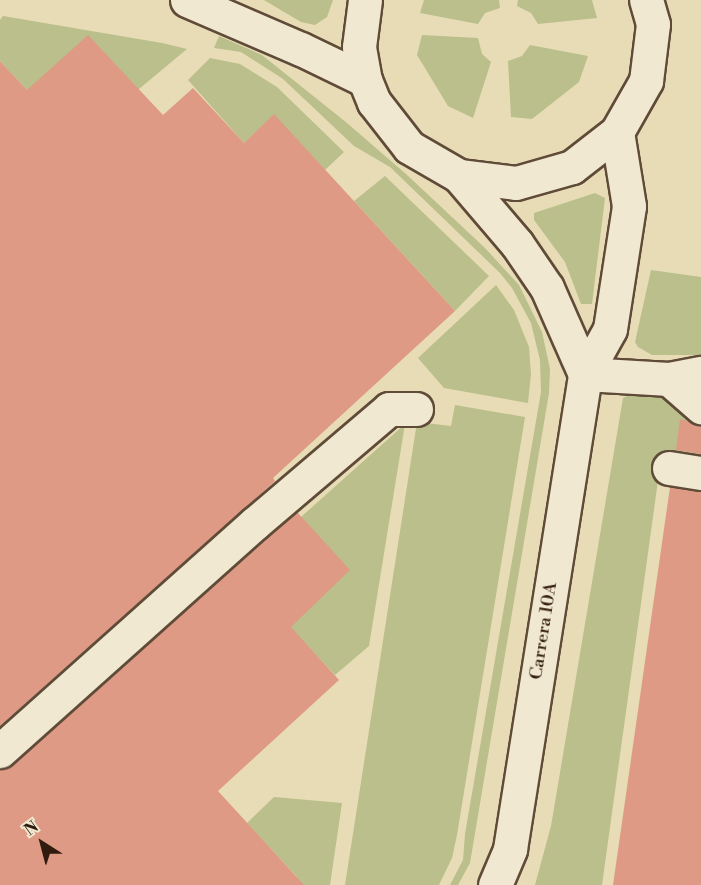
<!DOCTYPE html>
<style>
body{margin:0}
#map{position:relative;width:701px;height:885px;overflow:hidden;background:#e8dcb6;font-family:"Libre Bodoni",serif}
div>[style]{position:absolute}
.green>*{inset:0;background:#babf8b}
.building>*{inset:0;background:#de9a84}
.roads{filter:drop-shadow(2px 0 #5f4b38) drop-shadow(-2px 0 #5f4b38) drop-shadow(0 2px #5f4b38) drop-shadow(0 -2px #5f4b38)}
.street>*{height:33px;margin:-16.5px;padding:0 16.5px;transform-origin:16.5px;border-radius:16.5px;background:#f0e8d0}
.secondary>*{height:33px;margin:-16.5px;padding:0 16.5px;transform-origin:16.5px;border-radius:16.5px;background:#f0e8d0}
span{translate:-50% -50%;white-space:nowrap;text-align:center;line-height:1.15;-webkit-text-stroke:4.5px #f0e8d0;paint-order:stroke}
.street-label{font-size:18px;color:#311b0e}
.north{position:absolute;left:12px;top:813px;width:60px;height:60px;-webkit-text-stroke:4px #f0e8d0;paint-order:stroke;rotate:324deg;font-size:16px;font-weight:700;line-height:24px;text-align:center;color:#311b0e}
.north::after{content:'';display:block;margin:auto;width:21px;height:27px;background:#311b0e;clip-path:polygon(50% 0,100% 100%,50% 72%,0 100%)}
</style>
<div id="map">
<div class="green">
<i style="clip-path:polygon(264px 0,333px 0,327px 17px,315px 25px,301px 22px)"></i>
<i style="clip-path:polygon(424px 0,499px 0,500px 8px,485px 13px,478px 24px,420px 13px)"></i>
<i style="clip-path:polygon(518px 0,592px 0,597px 18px,538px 24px,531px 13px,517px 6px)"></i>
<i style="clip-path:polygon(3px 16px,162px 43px,187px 49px,139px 89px,27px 90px,0 61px,0 20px)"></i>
<i style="clip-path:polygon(422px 35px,478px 38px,482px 54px,491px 62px,473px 118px,448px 106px,417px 55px)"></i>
<i style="clip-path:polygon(219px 36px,262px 55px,347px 123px,406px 174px,485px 248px,519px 285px,542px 332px,550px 369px,549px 393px,470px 863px,458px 885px,450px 885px,463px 860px,465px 834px,541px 392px,540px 360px,531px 323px,512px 288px,500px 273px,390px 167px,354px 146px,283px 79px,241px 52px,214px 48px)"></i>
<i style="clip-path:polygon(530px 45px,588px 56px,579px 82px,532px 119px,511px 117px,508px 61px,522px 56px)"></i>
<i style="clip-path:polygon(210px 58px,240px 64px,277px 87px,344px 152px,325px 170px,274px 115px,244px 143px,188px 80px)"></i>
<i style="clip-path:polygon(385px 176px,489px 276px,455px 311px,354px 201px)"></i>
<i style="clip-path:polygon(595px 193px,605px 198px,592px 304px,581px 304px,565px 262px,534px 220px,534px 213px)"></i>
<i style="clip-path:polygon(651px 270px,701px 277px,701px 355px,652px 355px,638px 347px,635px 342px)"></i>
<i style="clip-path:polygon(496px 285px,514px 310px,529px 347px,531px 374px,528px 403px,444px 388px,418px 358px)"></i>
<i style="clip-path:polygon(639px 390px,701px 392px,701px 465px,661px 459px,602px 885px,535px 885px,551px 826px,623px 398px)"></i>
<i style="clip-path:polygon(455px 405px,525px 417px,457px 835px,452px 858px,439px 885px,345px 885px,417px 422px,451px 426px)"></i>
<i style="clip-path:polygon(405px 424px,369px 646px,335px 675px,289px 626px,301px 517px)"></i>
<i style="clip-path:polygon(274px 797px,342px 803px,330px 885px,289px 885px,297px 877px,247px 823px)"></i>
</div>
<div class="building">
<i style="clip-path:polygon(88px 35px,163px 115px,193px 88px,244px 143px,274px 114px,455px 311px,273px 478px,275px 481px,0 726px,0 61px,27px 90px)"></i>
<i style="clip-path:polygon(680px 419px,701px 425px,701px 454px,676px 450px)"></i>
<i style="clip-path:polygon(670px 487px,701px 491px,701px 885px,613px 885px)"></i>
<i style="clip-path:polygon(297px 512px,350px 570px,291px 627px,339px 680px,218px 791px,304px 885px,0 885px,0 769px,12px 765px)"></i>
</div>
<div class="roads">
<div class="street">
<i style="left:187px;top:0;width:124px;rotate:23.3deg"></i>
<i style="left:301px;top:49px;width:71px;rotate:25.8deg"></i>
<i style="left:585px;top:374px;width:84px;rotate:3.4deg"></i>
<i style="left:669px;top:379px;width:33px;rotate:-11deg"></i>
<i style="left:669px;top:379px;width:43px;rotate:41.2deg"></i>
<i style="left:669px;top:468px;width:32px;rotate:9deg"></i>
<i style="left:0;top:751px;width:341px;rotate:-41.8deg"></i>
<i style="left:254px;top:524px;width:177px;rotate:-40.4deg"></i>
<i style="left:389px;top:409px;width:27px"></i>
</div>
<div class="secondary">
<i style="left:365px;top:0;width:47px;rotate:97.3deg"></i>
<i style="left:359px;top:47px;width:34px;rotate:80deg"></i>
<i style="left:365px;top:80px;width:24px;rotate:68deg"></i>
<i style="left:374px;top:102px;width:57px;rotate:52.1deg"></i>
<i style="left:409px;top:147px;width:58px;rotate:30.1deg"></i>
<i style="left:459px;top:176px;width:57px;rotate:7deg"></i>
<i style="left:516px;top:183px;width:58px;rotate:-15.9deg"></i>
<i style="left:572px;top:167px;width:57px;rotate:-37.9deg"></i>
<i style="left:617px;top:132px;width:59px;rotate:-60.4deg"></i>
<i style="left:646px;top:81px;width:57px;rotate:-83deg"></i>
<i style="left:653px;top:24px;width:25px;rotate:-106deg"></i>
<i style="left:459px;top:176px;width:89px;rotate:49.5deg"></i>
<i style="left:517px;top:244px;width:53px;rotate:55.7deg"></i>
<i style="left:547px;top:288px;width:94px;rotate:66.2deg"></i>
<i style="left:495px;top:885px;width:39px;rotate:-67deg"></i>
<i style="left:510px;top:849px;width:481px;rotate:-81deg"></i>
<i style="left:585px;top:374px;width:51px;rotate:-60.9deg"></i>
<i style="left:610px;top:329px;width:124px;rotate:-81.2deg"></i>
<i style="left:629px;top:206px;width:75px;rotate:-99.2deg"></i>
</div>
</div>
<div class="street-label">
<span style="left:544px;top:631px;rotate:-81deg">Carrera 10A</span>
</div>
<div class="north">N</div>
</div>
